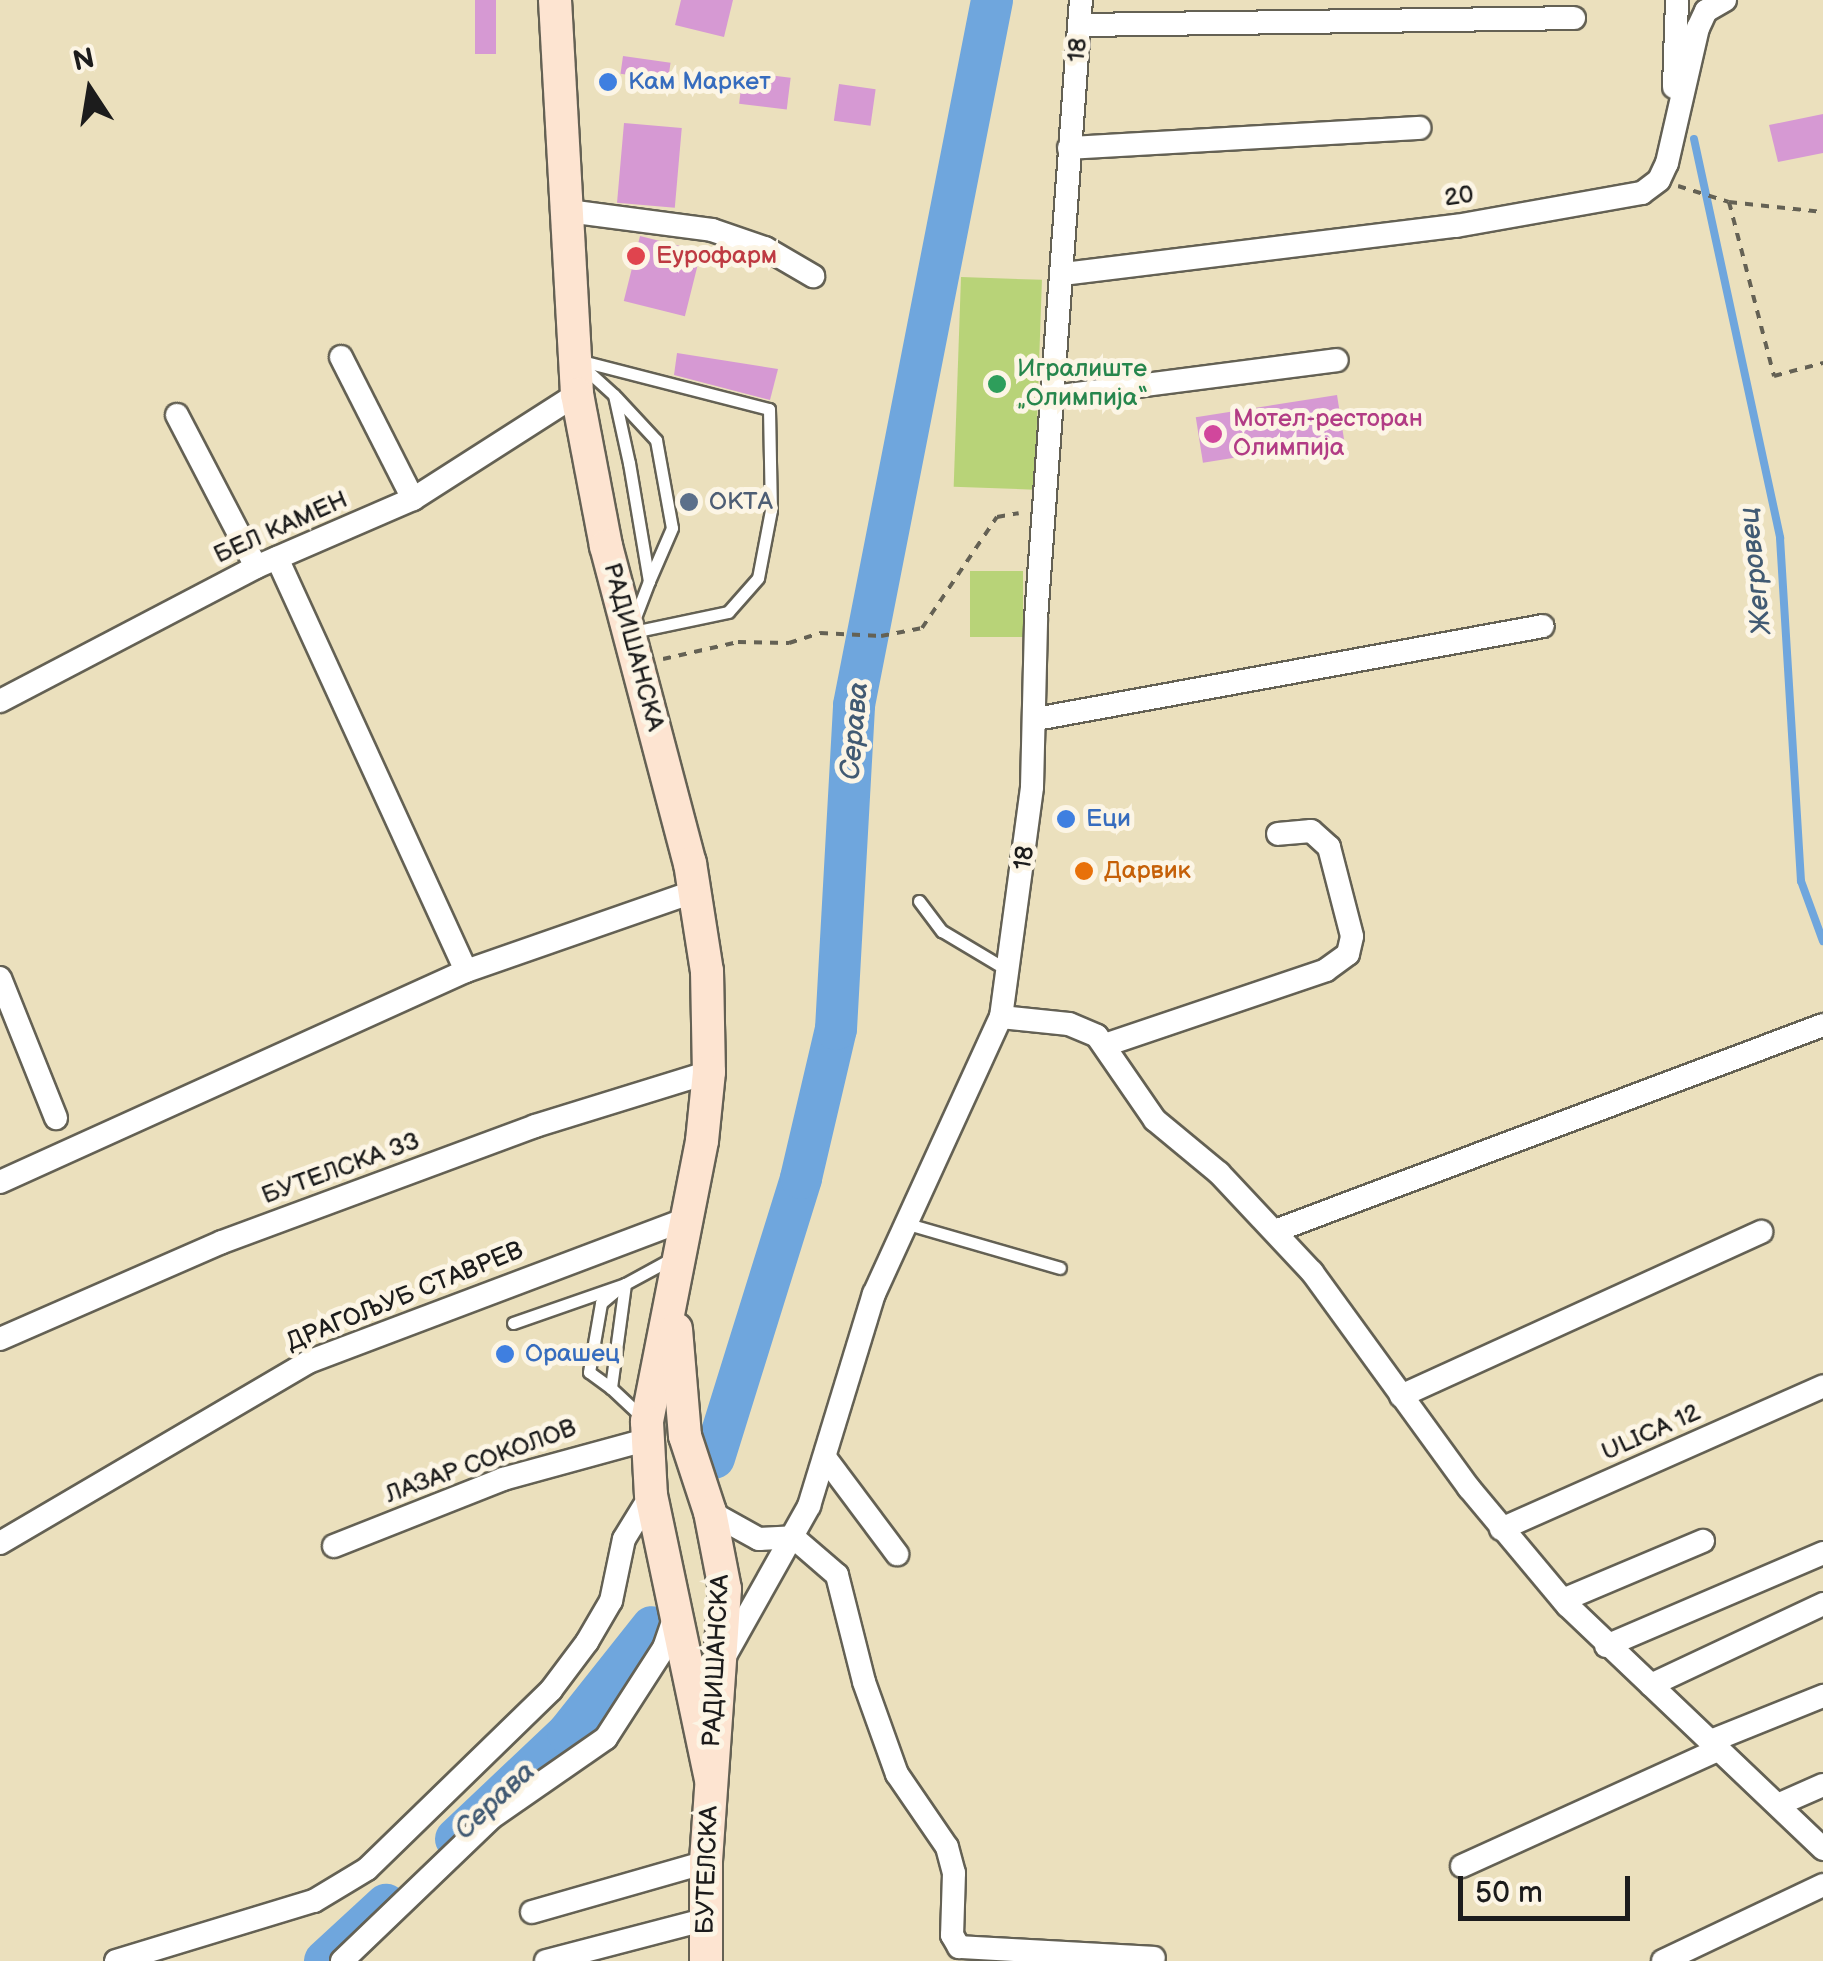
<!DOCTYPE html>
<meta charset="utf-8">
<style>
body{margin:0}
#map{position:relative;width:1823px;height:1961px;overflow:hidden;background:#ebe0bd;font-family:"Balsamiq Sans",sans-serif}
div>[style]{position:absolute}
.green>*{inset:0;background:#b8d378;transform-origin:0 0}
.stream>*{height:8px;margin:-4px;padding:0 4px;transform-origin:4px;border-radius:4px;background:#6fa6dd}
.river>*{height:42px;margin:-21px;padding:0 21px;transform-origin:21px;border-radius:21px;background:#6fa6dd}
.building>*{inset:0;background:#d699d3;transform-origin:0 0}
.path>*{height:4px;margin-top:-2px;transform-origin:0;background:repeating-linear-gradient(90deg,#646154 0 8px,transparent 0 16px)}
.roads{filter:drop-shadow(2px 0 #646154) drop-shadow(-2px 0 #646154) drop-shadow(0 2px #646154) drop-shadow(0 -2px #646154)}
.lane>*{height:11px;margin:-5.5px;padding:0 5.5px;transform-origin:5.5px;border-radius:5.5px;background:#fff}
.street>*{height:22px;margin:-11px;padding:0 11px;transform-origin:11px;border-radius:11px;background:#fff}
.secondary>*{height:32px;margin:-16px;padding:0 16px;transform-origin:16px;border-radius:16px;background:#fde4d1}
.dots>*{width:28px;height:28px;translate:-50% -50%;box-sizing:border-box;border:5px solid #fcf5e5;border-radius:50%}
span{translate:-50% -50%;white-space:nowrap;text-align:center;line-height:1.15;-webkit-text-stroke:10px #fcf5e5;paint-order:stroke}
.street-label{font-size:25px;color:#1c1c1c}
.shop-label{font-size:25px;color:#366cbe}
.left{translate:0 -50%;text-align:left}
.health-label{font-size:25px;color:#be3a42}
.leisure-label{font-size:25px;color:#27864d}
.hotel-label{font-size:25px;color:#b23c85}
.service-label{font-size:25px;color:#4e5e75}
.food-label{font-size:25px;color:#c56008}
.water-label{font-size:28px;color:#415a73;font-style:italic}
.north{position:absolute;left:40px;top:40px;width:100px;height:100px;-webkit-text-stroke:8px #fcf5e5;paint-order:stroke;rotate:348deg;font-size:28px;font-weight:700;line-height:40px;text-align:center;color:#1c1c1c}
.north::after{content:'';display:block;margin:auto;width:35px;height:45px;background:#1c1c1c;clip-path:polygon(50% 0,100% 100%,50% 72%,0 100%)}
.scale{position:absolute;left:1458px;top:1876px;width:172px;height:45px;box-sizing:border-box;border:5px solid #1c1c1c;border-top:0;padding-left:12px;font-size:30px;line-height:35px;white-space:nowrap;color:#1c1c1c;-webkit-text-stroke:8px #fcf5e5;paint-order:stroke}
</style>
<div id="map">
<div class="green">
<i style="left:961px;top:277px;width:81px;height:210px;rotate:2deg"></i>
<i style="left:970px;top:571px;width:53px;height:66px"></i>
</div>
<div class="stream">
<i style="left:1694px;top:139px;width:408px;rotate:77.8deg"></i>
<i style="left:1780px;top:538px;width:344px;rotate:86.5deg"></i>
<i style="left:1801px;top:881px;width:64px;rotate:69.9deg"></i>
</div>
<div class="river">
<i style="left:714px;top:1458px;width:293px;rotate:-72.7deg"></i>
<i style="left:801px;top:1178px;width:153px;rotate:-76.8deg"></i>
<i style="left:836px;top:1029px;width:324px;rotate:-86.8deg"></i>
<i style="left:854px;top:705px;width:718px;rotate:-78.92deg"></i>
<i style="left:456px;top:1839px;width:154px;rotate:-43.4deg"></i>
<i style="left:568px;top:1733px;width:135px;rotate:-51.6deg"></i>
<i style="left:325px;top:1961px;width:83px;rotate:-42.6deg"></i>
</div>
<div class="building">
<i style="left:475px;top:0;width:21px;height:54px"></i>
<i style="clip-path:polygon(681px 0,733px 0,724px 37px,675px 25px)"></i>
<i style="left:623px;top:56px;width:48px;height:18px;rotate:8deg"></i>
<i style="left:743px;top:72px;width:48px;height:32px;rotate:7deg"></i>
<i style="left:839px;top:84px;width:37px;height:37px;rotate:8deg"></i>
<i style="clip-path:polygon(1823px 114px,1823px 153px,1778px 162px,1769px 125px)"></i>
<i style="left:624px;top:123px;width:58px;height:80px;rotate:5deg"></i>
<i style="left:640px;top:236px;width:63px;height:67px;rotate:14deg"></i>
<i style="clip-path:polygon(677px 353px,778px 369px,770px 400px,674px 375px)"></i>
<i style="left:1337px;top:395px;width:46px;height:143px;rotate:81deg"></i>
</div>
<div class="path">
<i style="left:1678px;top:186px;width:53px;rotate:17.4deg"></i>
<i style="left:1729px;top:202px;width:95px;rotate:6.1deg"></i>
<i style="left:1729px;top:202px;width:180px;rotate:75.5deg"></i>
<i style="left:1774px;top:376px;width:51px;rotate:-14.9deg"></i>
<i style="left:663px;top:659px;width:77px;rotate:-12.8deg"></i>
<i style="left:738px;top:642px;width:51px;rotate:1.1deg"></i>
<i style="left:789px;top:643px;width:33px;rotate:-18deg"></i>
<i style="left:820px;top:633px;width:61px;rotate:2.8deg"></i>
<i style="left:881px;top:636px;width:42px;rotate:-11deg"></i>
<i style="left:922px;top:628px;width:134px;rotate:-56deg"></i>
<i style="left:997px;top:517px;width:22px;rotate:-10deg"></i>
</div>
<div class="roads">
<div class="lane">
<i style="left:578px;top:360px;width:197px;rotate:14.4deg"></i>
<i style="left:769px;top:409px;width:101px;rotate:88.9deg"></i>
<i style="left:771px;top:510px;width:69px;rotate:100.8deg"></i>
<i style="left:758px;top:578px;width:45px;rotate:131.4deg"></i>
<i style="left:728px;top:612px;width:97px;rotate:168.1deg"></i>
<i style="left:581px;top:365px;width:45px;rotate:42.3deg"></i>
<i style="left:614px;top:395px;width:70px;rotate:77.6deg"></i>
<i style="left:629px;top:463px;width:120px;rotate:80.4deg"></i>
<i style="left:649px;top:581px;width:42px;rotate:111deg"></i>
<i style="left:616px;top:397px;width:59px;rotate:47.1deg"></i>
<i style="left:656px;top:440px;width:89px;rotate:79.7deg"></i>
<i style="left:672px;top:528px;width:58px;rotate:113.5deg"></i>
<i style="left:919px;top:901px;width:38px;rotate:53deg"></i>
<i style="left:942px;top:931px;width:78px;rotate:30.8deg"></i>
<i style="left:908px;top:1224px;width:158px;rotate:16.1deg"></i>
<i style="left:625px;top:1284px;width:105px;rotate:97.7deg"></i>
<i style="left:611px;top:1388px;width:45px;rotate:43.2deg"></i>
<i style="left:513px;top:1323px;width:119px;rotate:-19.2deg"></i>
<i style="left:625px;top:1284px;width:52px;rotate:-28.5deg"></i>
<i style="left:611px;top:1388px;width:27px;rotate:-144deg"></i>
<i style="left:589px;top:1372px;width:70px;rotate:-80.1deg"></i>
<i style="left:601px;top:1303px;width:23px;rotate:-40deg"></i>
</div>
<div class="street">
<i style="left:1080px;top:25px;width:494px;rotate:-0.8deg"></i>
<i style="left:1674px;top:87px;width:87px;rotate:-88deg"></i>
<i style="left:1069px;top:148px;width:351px;rotate:-3.3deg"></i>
<i style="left:568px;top:211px;width:145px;rotate:7.5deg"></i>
<i style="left:712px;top:230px;width:56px;rotate:18.8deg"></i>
<i style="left:765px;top:248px;width:56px;rotate:30.3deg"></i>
<i style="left:1063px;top:274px;width:396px;rotate:-7deg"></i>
<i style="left:1456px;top:226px;width:189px;rotate:-10.1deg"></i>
<i style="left:1642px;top:193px;width:21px;rotate:-37deg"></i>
<i style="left:1659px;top:180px;width:19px;rotate:-65deg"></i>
<i style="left:1667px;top:163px;width:139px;rotate:-77.1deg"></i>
<i style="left:1698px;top:28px;width:19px;rotate:-65deg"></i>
<i style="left:1706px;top:11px;width:22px;rotate:-30deg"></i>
<i style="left:341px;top:357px;width:159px;rotate:63.1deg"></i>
<i style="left:1053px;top:397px;width:286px;rotate:-7.4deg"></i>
<i style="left:177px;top:415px;width:171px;rotate:62.5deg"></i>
<i style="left:277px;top:558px;width:454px;rotate:65.4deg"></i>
<i style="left:0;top:701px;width:289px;rotate:-27.6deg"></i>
<i style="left:256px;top:567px;width:171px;rotate:-23.4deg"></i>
<i style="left:413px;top:499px;width:195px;rotate:-32.6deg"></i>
<i style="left:1036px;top:719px;width:515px;rotate:-10.39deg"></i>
<i style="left:0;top:978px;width:151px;rotate:68.2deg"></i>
<i style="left:1001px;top:1017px;width:68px;rotate:5.9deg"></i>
<i style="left:1069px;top:1024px;width:30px;rotate:23deg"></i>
<i style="left:1097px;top:1036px;width:102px;rotate:55.4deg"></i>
<i style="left:1155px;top:1120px;width:83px;rotate:39.6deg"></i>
<i style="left:1219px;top:1173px;width:136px;rotate:46.8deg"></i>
<i style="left:1312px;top:1272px;width:267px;rotate:54deg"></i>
<i style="left:1469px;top:1488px;width:153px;rotate:50.1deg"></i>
<i style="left:1567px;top:1605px;width:354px;rotate:43.6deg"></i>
<i style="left:1105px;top:1045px;width:233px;rotate:-18.7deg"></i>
<i style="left:1326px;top:970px;width:27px;rotate:-36deg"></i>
<i style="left:1348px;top:954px;width:18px;rotate:-77deg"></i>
<i style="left:1352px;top:936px;width:92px;rotate:-104.5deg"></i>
<i style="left:1329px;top:847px;width:24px;rotate:-138deg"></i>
<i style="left:1311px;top:831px;width:33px;rotate:175deg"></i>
<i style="left:0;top:1182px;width:512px;rotate:-24.36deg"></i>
<i style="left:466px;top:971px;width:244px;rotate:-19.2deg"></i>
<i style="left:1275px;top:1231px;width:585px;rotate:-20.6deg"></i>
<i style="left:0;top:1339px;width:242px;rotate:-23.6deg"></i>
<i style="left:222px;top:1242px;width:334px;rotate:-20.3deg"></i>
<i style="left:535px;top:1126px;width:182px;rotate:-17.2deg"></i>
<i style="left:1401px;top:1396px;width:396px;rotate:-24.5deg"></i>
<i style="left:826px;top:1459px;width:119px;rotate:53.2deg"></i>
<i style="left:710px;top:1512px;width:56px;rotate:28.9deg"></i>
<i style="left:759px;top:1539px;width:34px;rotate:-3deg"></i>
<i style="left:793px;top:1537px;width:58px;rotate:40.8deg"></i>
<i style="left:837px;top:1575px;width:110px;rotate:75.8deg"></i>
<i style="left:864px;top:1682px;width:98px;rotate:70.3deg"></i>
<i style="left:897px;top:1774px;width:88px;rotate:55.6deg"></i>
<i style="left:947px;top:1847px;width:27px;rotate:75deg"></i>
<i style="left:954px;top:1873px;width:62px;rotate:91.8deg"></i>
<i style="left:952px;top:1935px;width:14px;rotate:60deg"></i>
<i style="left:959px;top:1947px;width:195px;rotate:3.2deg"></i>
<i style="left:1501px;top:1529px;width:352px;rotate:-23.9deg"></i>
<i style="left:0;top:1543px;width:357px;rotate:-30.4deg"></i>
<i style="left:308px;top:1362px;width:405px;rotate:-20.7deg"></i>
<i style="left:334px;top:1546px;width:182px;rotate:-21.6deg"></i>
<i style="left:503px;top:1479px;width:151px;rotate:-15.3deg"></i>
<i style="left:1563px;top:1600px;width:152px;rotate:-22.9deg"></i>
<i style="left:1606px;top:1646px;width:236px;rotate:-23.2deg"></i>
<i style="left:726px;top:1654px;width:170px;rotate:-60.7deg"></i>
<i style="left:809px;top:1506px;width:222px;rotate:-73deg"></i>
<i style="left:874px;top:1294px;width:305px;rotate:-65.4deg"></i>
<i style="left:1001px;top:1017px;width:232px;rotate:-82.3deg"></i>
<i style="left:1032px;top:787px;width:169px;rotate:-88.6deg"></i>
<i style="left:1036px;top:618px;width:620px;rotate:-85.84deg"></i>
<i style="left:1651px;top:1685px;width:190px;rotate:-25.2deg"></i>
<i style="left:1711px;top:1741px;width:121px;rotate:-21.9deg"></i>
<i style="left:1782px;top:1803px;width:45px;rotate:-23.7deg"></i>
<i style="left:1462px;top:1866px;width:283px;rotate:-24.4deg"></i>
<i style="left:532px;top:1912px;width:181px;rotate:-16deg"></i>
<i style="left:116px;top:1961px;width:207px;rotate:-16.9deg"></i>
<i style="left:314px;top:1901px;width:62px;rotate:-31.1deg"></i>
<i style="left:367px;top:1869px;width:257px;rotate:-44.2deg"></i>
<i style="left:551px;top:1690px;width:60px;rotate:-53.1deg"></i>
<i style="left:587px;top:1642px;width:48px;rotate:-59.7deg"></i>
<i style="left:611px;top:1601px;width:63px;rotate:-78.2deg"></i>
<i style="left:624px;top:1539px;width:52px;rotate:-58.5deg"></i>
<i style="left:342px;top:1961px;width:207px;rotate:-43.8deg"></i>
<i style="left:491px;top:1818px;width:140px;rotate:-34.8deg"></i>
<i style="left:606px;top:1738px;width:107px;rotate:-57.2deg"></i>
<i style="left:664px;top:1648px;width:34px;rotate:-71deg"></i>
<i style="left:546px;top:1961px;width:166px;rotate:-14.6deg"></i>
<i style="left:1663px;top:1961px;width:177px;rotate:-25.4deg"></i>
</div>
<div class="secondary">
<i style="left:555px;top:0;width:395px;rotate:86.8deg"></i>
<i style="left:577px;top:394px;width:155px;rotate:79.2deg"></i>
<i style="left:606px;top:546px;width:328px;rotate:75.2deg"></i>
<i style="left:690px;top:863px;width:109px;rotate:81.1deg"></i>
<i style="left:707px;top:971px;width:101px;rotate:88.9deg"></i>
<i style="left:709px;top:1072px;width:69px;rotate:95.8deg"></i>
<i style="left:702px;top:1141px;width:286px;rotate:101.1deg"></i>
<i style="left:647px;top:1422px;width:73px;rotate:86.9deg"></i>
<i style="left:651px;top:1495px;width:290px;rotate:78.1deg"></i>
<i style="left:676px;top:1329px;width:107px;rotate:85.2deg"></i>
<i style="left:685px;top:1436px;width:80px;rotate:71.8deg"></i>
<i style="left:710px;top:1512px;width:78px;rotate:79deg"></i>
<i style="left:725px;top:1589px;width:274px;rotate:94deg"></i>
<i style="left:706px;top:1862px;width:99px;rotate:90deg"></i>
</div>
</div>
<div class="dots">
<i style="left:608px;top:82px;background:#3f7fe0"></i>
<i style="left:636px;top:256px;background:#e0444e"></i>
<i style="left:997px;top:384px;background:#2e9e5b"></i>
<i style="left:1213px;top:434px;background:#d1479c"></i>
<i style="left:689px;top:502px;background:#5c6f8a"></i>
<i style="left:1066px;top:819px;background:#3f7fe0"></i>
<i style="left:1084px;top:871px;background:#e8710a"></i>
<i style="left:505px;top:1354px;background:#3f7fe0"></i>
</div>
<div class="street-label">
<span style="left:1078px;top:50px;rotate:-85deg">18</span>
<span style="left:1459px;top:197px;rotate:-8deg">20</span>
<span style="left:281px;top:528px;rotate:-24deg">БЕЛ КАМЕН</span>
<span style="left:633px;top:647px;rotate:75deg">РАДИШАНСКА</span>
<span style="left:1025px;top:858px;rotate:-81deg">18</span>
<span style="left:341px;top:1169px;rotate:-20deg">БУТЕЛСКА 33</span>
<span style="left:405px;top:1297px;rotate:-22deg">ДРАГОЉУБ СТАВРЕВ</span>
<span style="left:1651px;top:1433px;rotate:-24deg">ULICA 12</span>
<span style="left:481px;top:1462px;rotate:-20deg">ЛАЗАР СОКОЛОВ</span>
<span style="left:717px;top:1661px;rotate:-87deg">РАДИШАНСКА</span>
<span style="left:708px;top:1870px;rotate:-88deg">БУТЕЛСКА</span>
</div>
<div class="shop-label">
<span class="left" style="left:628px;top:82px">Кам Маркет</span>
<span class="left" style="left:1086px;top:819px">Еци</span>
<span class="left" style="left:525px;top:1354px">Орашец</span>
</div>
<div class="health-label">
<span class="left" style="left:656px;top:256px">Еурофарм</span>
</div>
<div class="leisure-label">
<span class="left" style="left:1017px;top:384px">Игралиште<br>„Олимпија“</span>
</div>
<div class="hotel-label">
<span class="left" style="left:1233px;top:434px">Мотел-ресторан<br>Олимпија</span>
</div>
<div class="service-label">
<span class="left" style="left:709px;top:502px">ОКТА</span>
</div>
<div class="food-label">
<span class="left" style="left:1104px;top:871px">Дарвик</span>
</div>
<div class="water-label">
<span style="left:1756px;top:571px;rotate:-96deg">Жегровец</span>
<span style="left:855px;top:731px;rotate:-85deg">Серава</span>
<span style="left:495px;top:1801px;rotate:-43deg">Серава</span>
</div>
<div class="north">N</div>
<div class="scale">50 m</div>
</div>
